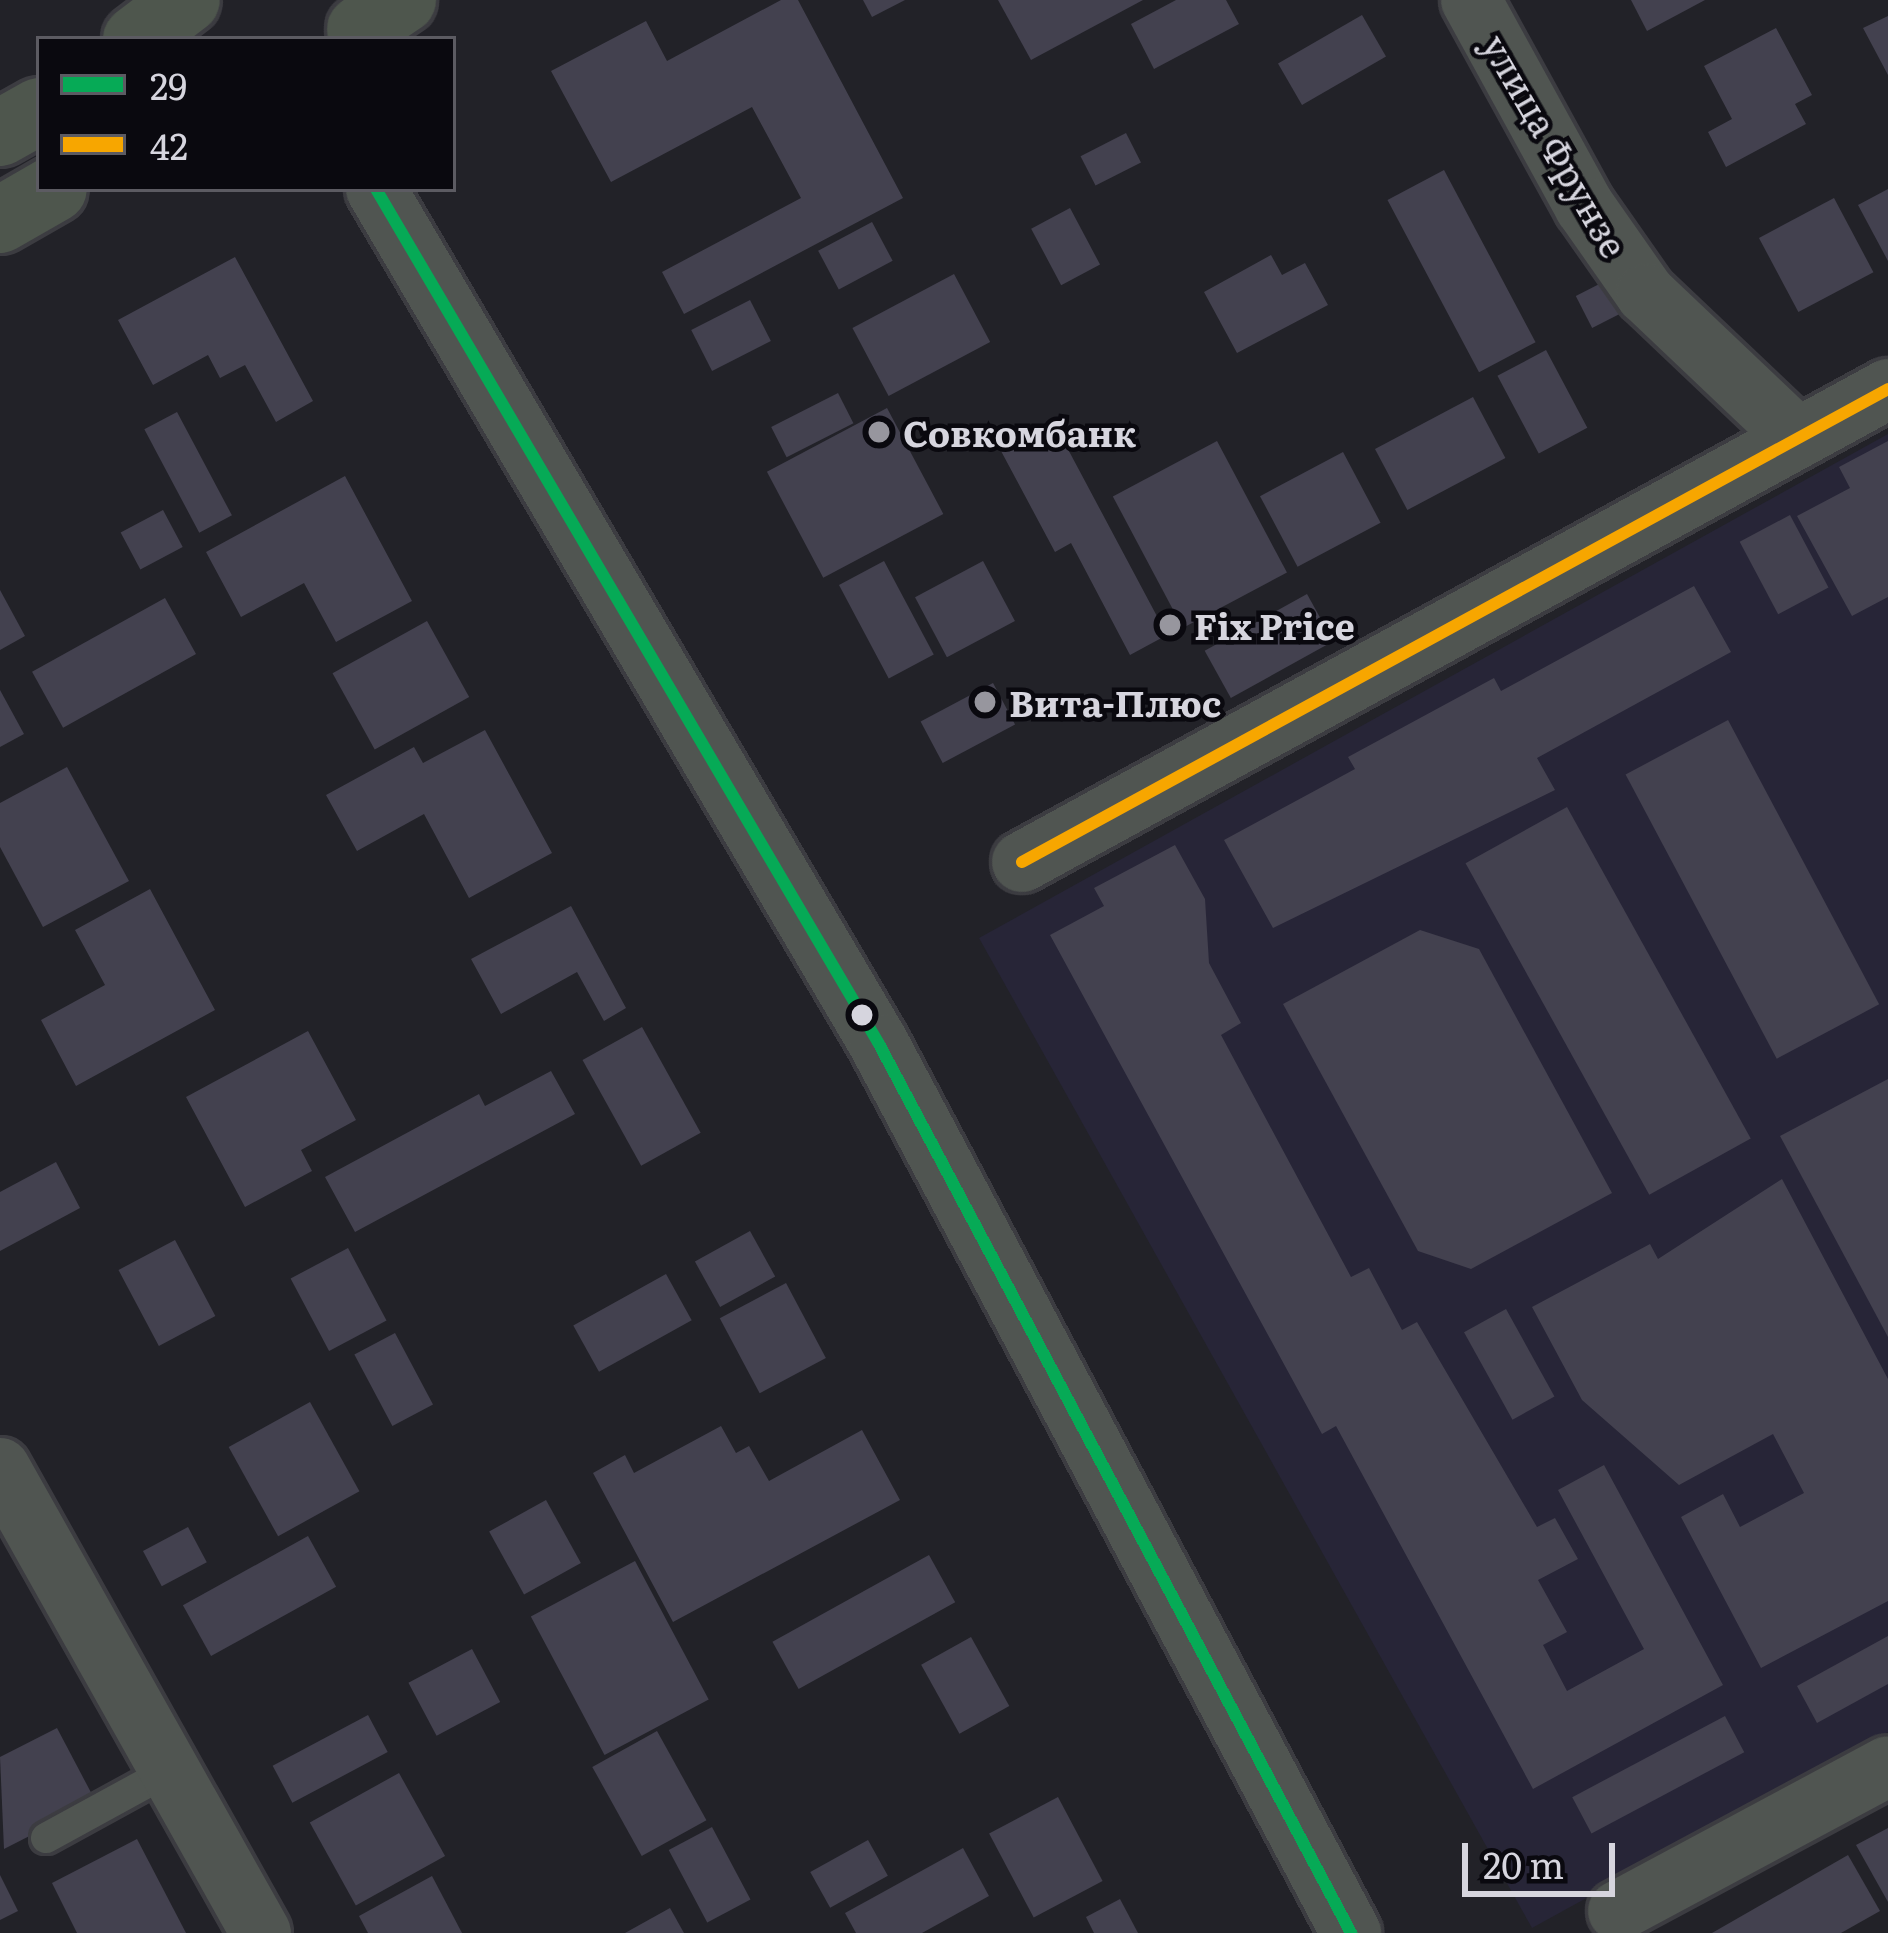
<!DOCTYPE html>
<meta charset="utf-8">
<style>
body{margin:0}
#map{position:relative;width:1888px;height:1933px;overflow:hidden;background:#222228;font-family:Literata,serif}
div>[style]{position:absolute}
.built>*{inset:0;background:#272537}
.building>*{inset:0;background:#43414f;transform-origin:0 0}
.roads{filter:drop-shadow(3px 0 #3c3c41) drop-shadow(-3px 0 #3c3c41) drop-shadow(0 3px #3c3c41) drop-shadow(0 -3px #3c3c41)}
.service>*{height:30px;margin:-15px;padding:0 15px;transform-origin:15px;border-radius:15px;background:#505551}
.minor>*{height:60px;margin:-30px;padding:0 30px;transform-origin:30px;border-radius:30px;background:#505551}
.primary>*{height:66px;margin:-33px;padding:0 33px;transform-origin:33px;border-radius:33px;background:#4e564d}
.bus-1>*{height:12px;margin:-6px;padding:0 6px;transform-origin:6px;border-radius:6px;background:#06aa56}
.bus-2>*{height:12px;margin:-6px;padding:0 6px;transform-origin:6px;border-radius:6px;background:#f7a600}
.dots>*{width:33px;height:33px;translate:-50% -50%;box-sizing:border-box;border:6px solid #0a090f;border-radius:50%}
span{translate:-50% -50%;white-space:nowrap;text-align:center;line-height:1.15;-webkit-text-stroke:9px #0a090f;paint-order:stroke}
.street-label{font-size:36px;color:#d6d5de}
.poi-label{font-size:36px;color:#d6d5de;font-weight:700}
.left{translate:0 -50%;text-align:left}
.legend{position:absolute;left:36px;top:36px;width:420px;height:156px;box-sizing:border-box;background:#0a090f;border:3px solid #5c5b62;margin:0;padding:15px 21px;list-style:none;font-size:36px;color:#d6d5de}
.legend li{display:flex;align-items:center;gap:24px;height:60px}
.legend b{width:60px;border:3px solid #5c5b62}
.scale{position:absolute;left:1462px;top:1843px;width:153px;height:54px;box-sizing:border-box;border:6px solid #d6d5de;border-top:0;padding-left:15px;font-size:36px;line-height:42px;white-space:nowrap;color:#d6d5de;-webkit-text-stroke:9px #0a090f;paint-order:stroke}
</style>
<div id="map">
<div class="built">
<i style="clip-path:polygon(1888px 434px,1888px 1732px,1532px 1928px,979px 938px)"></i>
</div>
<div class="building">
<i style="clip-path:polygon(781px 0,798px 0,903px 198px,684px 314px,662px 272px,801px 198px,752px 107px,611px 182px,551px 71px,646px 21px,667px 61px)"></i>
<i style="clip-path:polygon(863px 0,905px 0,872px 17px)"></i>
<i style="clip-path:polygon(998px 0,1143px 0,1031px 60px)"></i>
<i style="clip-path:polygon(1176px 0,1226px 0,1239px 24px,1154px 69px,1131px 24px)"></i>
<i style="clip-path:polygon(1631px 0,1705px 0,1647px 31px)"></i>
<i style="left:1362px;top:15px;width:48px;height:97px;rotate:60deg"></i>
<i style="clip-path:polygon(1888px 16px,1888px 75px,1863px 28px)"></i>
<i style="clip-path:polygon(1776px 28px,1812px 95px,1795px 104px,1806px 124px,1726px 167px,1708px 132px,1732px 119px,1704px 66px)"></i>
<i style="left:1126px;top:133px;width:33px;height:51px;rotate:63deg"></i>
<i style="left:1444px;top:170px;width:195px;height:64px;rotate:62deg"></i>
<i style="clip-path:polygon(1888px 189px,1888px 261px,1858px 205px)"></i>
<i style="left:1834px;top:198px;width:84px;height:85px;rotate:62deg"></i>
<i style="left:1070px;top:208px;width:64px;height:44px;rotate:62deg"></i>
<i style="left:872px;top:222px;width:44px;height:61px;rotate:62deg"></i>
<i style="clip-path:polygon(1271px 255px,1282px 275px,1305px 263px,1328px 305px,1237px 353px,1204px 292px)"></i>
<i style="clip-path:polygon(235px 257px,313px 401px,276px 422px,245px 365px,220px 378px,208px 355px,153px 385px,118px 320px)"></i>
<i style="left:954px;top:274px;width:77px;height:115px;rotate:62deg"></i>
<i style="left:1615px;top:276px;width:36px;height:44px;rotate:63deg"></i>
<i style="left:750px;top:300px;width:46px;height:66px;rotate:63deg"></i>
<i style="left:1546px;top:350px;width:88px;height:55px;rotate:62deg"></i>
<i style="left:838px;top:393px;width:34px;height:75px;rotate:63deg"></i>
<i style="left:1473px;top:397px;width:69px;height:111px;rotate:62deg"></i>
<i style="left:887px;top:408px;width:120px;height:136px;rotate:62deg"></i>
<i style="left:177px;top:412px;width:117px;height:37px;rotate:62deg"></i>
<i style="clip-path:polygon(1054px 423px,1167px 635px,1130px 655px,1071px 543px,1055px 552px,1001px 451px)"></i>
<i style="left:1217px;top:441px;width:149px;height:118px;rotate:62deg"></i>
<i style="clip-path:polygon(1888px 441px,1888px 597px,1852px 616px,1797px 516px,1850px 488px,1839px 467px)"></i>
<i style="left:1343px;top:452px;width:80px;height:94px;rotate:62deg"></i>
<i style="clip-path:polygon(345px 476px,412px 601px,336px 642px,304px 583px,241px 617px,206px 552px)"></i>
<i style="left:163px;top:510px;width:42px;height:48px;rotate:62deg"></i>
<i style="left:1790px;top:515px;width:82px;height:57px;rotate:62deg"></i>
<i style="left:884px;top:561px;width:106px;height:51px;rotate:62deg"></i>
<i style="left:983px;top:561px;width:68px;height:77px;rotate:62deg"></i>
<i style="clip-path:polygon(1694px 586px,1731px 652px,1537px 758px,1555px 790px,1273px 928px,1224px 840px,1355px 769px,1348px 757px,1494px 678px,1501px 691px)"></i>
<i style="clip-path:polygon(0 590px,25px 636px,0 650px)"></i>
<i style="left:1307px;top:594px;width:54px;height:117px;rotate:61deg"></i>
<i style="left:165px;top:598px;width:64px;height:152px;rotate:61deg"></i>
<i style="left:427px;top:621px;width:87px;height:108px;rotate:61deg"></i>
<i style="left:993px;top:683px;width:47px;height:82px;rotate:62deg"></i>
<i style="clip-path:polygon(0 690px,24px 734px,0 747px)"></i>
<i style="left:1728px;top:720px;width:322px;height:116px;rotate:62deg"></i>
<i style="clip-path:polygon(485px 730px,552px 853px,469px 898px,424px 814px,357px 851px,326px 795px,414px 747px,423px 763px)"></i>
<i style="clip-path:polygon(67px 767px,129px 881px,43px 927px,0 847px,0 803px)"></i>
<i style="left:1567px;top:807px;width:379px;height:116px;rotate:61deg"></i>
<i style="clip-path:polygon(1175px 845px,1205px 899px,1209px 963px,1241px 1023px,1221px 1035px,1351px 1277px,1369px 1268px,1402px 1330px,1417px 1322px,1537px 1527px,1555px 1518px,1578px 1559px,1538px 1580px,1567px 1632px,1543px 1645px,1567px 1691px,1644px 1649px,1558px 1490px,1604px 1465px,1723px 1685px,1533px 1789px,1336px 1426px,1322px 1434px,1050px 935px,1104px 906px,1094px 888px)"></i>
<i style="clip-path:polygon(150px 889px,215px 1010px,76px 1086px,41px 1020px,105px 985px,75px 930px)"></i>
<i style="clip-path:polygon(571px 906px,626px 1008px,604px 1021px,577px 972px,501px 1014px,471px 959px)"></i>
<i style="clip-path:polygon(1420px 930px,1479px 949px,1612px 1193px,1471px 1269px,1418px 1251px,1283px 1004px)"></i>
<i style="left:642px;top:1027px;width:121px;height:68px;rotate:61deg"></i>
<i style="clip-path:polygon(308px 1031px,356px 1120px,301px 1150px,312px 1171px,245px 1207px,186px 1097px)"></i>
<i style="clip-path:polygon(551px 1071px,575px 1114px,355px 1232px,325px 1177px,479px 1094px,485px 1106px)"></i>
<i style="clip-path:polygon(1888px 1079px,1888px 1337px,1780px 1136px)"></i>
<i style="clip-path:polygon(56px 1162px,80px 1208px,0 1251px,0 1192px)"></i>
<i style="clip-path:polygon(1782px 1179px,1888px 1379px,1888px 1601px,1761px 1668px,1681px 1517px,1723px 1494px,1740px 1527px,1804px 1493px,1773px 1434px,1679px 1485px,1582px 1400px,1532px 1307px,1650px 1244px,1658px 1259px)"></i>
<i style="left:750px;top:1231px;width:52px;height:63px;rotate:61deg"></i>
<i style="left:175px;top:1240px;width:86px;height:64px;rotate:62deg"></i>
<i style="left:348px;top:1248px;width:82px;height:65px;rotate:62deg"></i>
<i style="left:666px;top:1274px;width:53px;height:106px;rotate:61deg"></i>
<i style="left:786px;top:1283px;width:85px;height:75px;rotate:62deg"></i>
<i style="left:1506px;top:1309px;width:100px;height:48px;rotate:61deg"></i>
<i style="left:395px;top:1333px;width:81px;height:46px;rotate:62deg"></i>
<i style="left:310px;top:1402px;width:102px;height:93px;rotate:61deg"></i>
<i style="clip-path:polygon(721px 1426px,736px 1453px,749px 1446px,769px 1481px,862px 1430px,900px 1500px,673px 1622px,593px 1473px,625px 1455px,634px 1473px)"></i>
<i style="left:546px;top:1500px;width:72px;height:65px;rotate:61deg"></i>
<i style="left:188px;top:1527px;width:40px;height:51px;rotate:62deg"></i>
<i style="left:308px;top:1536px;width:58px;height:143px;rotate:61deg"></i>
<i style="left:929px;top:1555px;width:54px;height:179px;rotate:61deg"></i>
<i style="left:635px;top:1561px;width:157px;height:118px;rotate:62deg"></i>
<i style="clip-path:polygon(1888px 1636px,1888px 1684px,1817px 1723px,1797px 1686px)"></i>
<i style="left:971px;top:1637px;width:79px;height:57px;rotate:61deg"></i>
<i style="left:472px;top:1649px;width:60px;height:72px;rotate:62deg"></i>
<i style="left:368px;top:1715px;width:42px;height:108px;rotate:62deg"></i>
<i style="left:1725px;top:1716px;width:41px;height:173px;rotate:62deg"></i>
<i style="clip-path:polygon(57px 1728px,96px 1802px,4px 1849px,0 1757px)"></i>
<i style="left:657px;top:1731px;width:102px;height:74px;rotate:61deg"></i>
<i style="left:399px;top:1773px;width:95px;height:102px;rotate:61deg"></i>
<i style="left:1058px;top:1797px;width:95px;height:78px;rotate:62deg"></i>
<i style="left:712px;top:1827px;width:82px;height:49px;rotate:62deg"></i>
<i style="clip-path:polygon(1888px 1828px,1888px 1902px,1856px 1845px)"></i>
<i style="clip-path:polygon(137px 1839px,186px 1933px,77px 1933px,52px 1883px)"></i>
<i style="left:868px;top:1840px;width:41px;height:66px;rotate:61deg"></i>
<i style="clip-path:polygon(963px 1848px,989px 1896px,922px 1933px,856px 1933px,845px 1913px)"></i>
<i style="clip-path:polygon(1848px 1855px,1880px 1911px,1841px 1933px,1712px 1933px)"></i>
<i style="clip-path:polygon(0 1875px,18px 1911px,0 1920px)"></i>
<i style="clip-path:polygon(432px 1876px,462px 1933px,368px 1933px,359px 1916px)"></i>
<i style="clip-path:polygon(1120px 1899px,1138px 1933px,1094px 1933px,1086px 1917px)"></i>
<i style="clip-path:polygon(670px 1908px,684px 1933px,625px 1933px)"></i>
</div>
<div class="roads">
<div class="service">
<i style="left:46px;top:1838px;width:141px;rotate:-28.7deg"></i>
</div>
<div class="minor">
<i style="left:1471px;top:0;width:236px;rotate:61.2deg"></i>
<i style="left:1585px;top:207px;width:106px;rotate:55deg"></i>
<i style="left:1646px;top:294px;width:209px;rotate:43.5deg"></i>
<i style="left:376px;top:189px;width:992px;rotate:59.53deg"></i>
<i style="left:879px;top:1044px;width:1007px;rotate:62.03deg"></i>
<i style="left:1022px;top:862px;width:987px;rotate:-28.64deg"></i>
<i style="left:0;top:1468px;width:533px;rotate:60.69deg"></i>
<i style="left:1618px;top:1911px;width:306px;rotate:-28.2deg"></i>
</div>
<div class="primary">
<i style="left:360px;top:29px;width:52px;rotate:-34deg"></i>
<i style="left:136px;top:39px;width:64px;rotate:-37.4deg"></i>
<i style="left:0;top:133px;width:45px;rotate:-29.4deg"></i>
<i style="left:0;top:220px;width:62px;rotate:-29.9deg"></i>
</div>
</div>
<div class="bus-1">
<i style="left:376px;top:189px;width:992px;rotate:59.53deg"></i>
<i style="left:879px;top:1044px;width:1007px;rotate:62.03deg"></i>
</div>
<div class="bus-2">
<i style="left:1022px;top:862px;width:987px;rotate:-28.64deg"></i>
</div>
<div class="dots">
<i style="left:879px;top:432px;background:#97969e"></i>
<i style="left:1170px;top:625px;background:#97969e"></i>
<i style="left:985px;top:702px;background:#97969e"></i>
<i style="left:862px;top:1015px;background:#d6d5de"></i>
</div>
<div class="street-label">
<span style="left:1556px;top:145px;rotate:60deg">улица Фрунзе</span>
</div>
<div class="poi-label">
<span class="left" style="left:903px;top:432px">Совкомбанк</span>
<span class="left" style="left:1194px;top:625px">Fix Price</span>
<span class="left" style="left:1009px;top:702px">Вита-Плюс</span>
</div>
<ul class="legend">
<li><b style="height:15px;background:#06aa56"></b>29</li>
<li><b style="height:15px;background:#f7a600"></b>42</li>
</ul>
<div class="scale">20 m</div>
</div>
